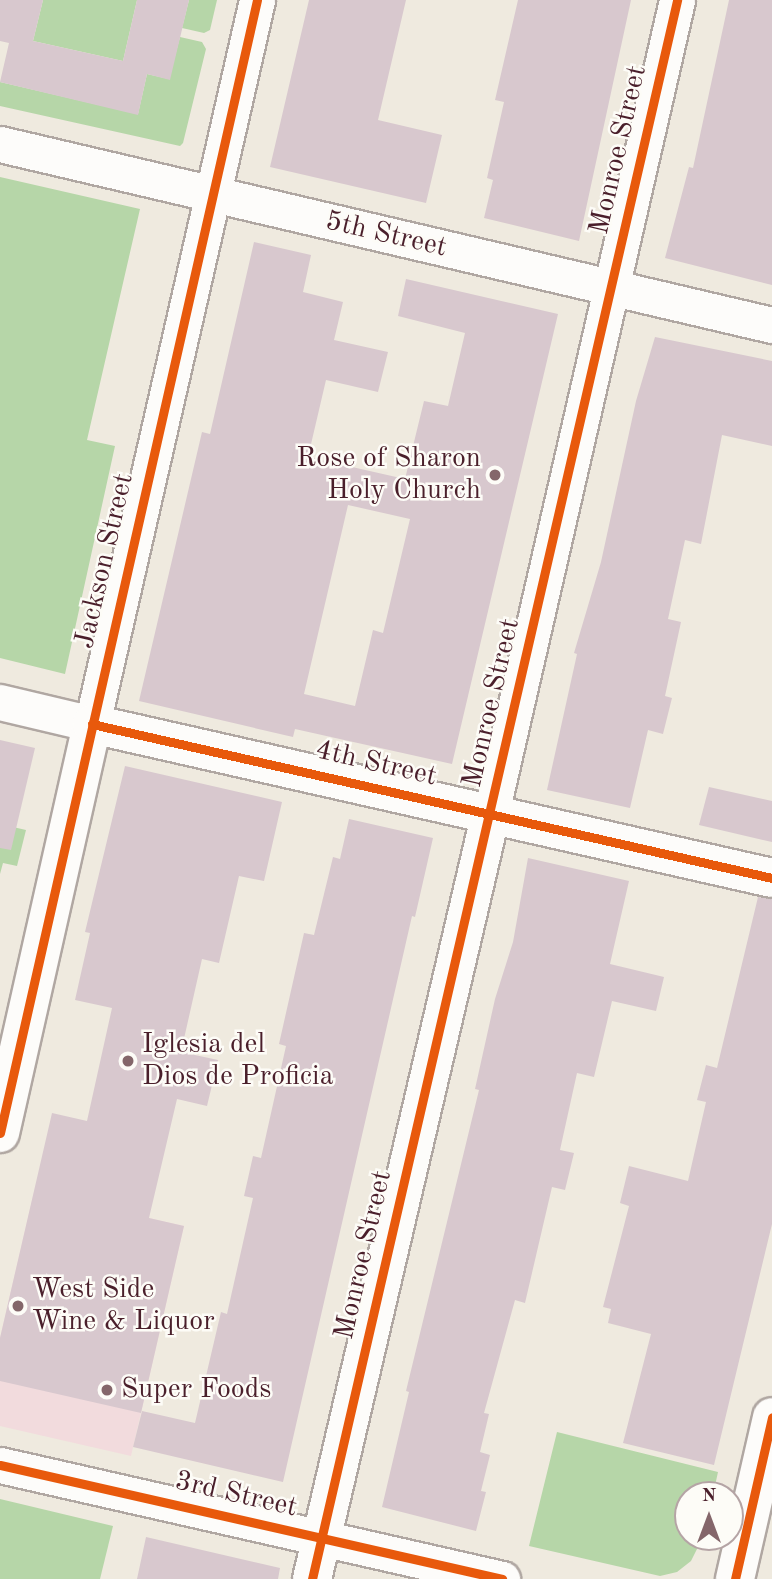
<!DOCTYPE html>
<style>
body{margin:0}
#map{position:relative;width:772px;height:1579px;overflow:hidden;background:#efeadf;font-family:"Old Standard TT",serif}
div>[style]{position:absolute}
.built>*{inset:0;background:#f2dbdd}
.green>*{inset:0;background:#b6d6a8}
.building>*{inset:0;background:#d8c8ce}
.roads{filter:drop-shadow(2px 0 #b0a7a2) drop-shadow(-2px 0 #b0a7a2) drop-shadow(0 2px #b0a7a2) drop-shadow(0 -2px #b0a7a2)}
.minor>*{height:35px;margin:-17.5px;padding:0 17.5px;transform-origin:17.5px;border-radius:17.5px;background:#fdfcfa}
.tertiary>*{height:38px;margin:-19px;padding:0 19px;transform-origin:19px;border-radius:19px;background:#fdfcfa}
.cycleway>*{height:9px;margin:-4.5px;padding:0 4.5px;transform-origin:4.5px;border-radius:4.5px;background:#e8590c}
.dots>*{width:19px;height:19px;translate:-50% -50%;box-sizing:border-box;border:4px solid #fdfcf7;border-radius:50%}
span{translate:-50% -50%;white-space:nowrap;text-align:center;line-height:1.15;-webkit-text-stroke:5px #fdfcf7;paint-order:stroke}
.street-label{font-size:28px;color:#4a1f2b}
.poi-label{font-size:28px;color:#4a1f2b}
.right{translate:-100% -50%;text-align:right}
.left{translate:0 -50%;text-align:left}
.north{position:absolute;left:674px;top:1481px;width:70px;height:70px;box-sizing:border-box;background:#fdfcf7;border:2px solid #b5a4a5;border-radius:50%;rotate:0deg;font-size:19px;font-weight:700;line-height:28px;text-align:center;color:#4a1f2b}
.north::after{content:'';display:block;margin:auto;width:24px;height:32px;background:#84666a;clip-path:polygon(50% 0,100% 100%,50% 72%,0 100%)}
</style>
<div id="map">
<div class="built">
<i style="clip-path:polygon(34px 1192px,184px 1226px,131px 1456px,0 1426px,0 1338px)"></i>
</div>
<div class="green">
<i style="clip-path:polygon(43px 0,137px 0,123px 61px,33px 41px)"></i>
<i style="clip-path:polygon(189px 0,217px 0,210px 30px,204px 33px,182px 28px)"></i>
<i style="clip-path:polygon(180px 37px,202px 42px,206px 49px,183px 143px,180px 146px,0 106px,0 82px,138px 114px,147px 74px,169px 79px)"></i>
<i style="clip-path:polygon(0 177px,140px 209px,87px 440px,115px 446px,65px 674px,0 658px)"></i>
<i style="clip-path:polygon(0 824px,26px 830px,17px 866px,3px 863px,0 874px)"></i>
<i style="clip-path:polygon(557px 1432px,718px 1472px,713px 1495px,688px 1495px,688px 1537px,703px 1537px,691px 1561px,677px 1572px,660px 1576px,529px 1546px)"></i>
<i style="clip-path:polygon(0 1499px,113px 1526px,100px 1579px,0 1579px)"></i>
</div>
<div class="building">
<i style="clip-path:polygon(0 0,43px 0,33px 41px,123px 61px,137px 0,189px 0,170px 80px,147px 74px,138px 115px,0 82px,9px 43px,0 41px)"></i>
<i style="clip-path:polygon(309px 0,406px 0,378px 120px,442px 135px,426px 203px,270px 167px)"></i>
<i style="clip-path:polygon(518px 0,631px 0,579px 241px,484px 218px,493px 180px,487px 178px,504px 102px,495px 100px)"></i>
<i style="clip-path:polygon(729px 0,772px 0,772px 285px,665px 258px,689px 167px,693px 168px)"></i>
<i style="clip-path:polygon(evenodd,254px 242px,311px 255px,303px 292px,343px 302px,334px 340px,388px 352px,378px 392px,326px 380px,308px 457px,405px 479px,424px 401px,448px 406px,465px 333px,398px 316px,406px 279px,558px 314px,452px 764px,295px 729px,293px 737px,139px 701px,202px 432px,210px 434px,254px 242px,348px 505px,410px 519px,383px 633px,373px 630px,355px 706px,304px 694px,348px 505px)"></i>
<i style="clip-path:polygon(655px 337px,772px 361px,772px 446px,722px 435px,701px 544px,685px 540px,668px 619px,681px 622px,665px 696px,672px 698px,663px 734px,648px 730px,630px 808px,547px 790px,577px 654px,574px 653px,601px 562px,636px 401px)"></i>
<i style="clip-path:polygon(0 740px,35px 748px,11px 850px,0 848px)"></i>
<i style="clip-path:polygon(125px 766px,282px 802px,264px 881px,239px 876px,219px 963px,202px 959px,181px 1052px,218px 1060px,207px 1106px,177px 1099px,149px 1218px,184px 1226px,141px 1413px,0 1381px,0 1338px,52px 1113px,87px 1121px,112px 1008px,75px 1000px,90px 933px,85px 932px)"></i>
<i style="clip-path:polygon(709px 787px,772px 801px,772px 842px,699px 825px)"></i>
<i style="clip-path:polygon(349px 819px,433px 838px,415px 917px,412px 916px,283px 1482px,133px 1447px,142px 1411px,195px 1423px,221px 1312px,227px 1314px,253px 1198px,244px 1196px,253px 1156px,261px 1158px,286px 1046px,279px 1044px,304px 933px,314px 935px,333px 857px,340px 859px)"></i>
<i style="clip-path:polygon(528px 858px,629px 881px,610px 964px,664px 977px,656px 1011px,612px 1001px,594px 1077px,577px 1073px,560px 1150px,574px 1153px,565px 1190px,552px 1187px,525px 1303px,515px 1300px,484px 1413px,489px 1414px,480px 1452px,490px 1455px,481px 1491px,486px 1492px,476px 1531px,382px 1507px,409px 1392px,406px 1391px,479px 1090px,475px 1089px,495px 999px,513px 942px)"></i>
<i style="clip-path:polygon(758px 897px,772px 899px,772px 1224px,714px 1465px,623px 1443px,651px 1334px,608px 1323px,611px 1309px,603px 1307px,629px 1206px,620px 1203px,629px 1166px,688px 1181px,706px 1102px,697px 1100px,706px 1065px,717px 1068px)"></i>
<i style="clip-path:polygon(146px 1537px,280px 1568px,278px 1579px,137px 1579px)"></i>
</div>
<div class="roads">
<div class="minor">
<i style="left:0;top:144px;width:793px;rotate:13.2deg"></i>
<i style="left:0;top:702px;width:95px;rotate:13.4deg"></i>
<i style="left:92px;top:724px;width:743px;rotate:-77.16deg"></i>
<i style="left:491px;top:813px;width:834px;rotate:-77.11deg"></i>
<i style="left:0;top:1465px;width:515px;rotate:12.79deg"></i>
</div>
<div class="tertiary">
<i style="left:0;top:1133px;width:419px;rotate:-77.3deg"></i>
<i style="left:92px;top:724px;width:697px;rotate:12.76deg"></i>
<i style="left:312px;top:1579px;width:787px;rotate:-76.85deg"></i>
<i style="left:735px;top:1579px;width:166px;rotate:-77.1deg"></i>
</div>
</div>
<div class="cycleway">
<i style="left:92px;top:724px;width:697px;rotate:12.76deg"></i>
<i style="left:0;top:1133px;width:1162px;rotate:-77.22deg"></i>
<i style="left:0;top:1465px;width:515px;rotate:12.79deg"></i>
<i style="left:312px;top:1579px;width:1621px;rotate:-76.98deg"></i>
<i style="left:735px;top:1579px;width:166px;rotate:-77.1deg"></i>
</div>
<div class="dots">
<i style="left:495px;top:475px;background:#84666a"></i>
<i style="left:128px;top:1061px;background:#84666a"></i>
<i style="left:18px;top:1306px;background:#84666a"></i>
<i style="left:107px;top:1390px;background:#84666a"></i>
</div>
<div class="street-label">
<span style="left:619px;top:150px;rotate:-77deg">Monroe Street</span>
<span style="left:386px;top:235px;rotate:13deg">5th Street</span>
<span style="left:105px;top:561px;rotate:-77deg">Jackson Street</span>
<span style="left:492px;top:703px;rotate:-77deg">Monroe Street</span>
<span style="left:376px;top:764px;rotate:13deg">4th Street</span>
<span style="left:364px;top:1255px;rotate:-77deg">Monroe Street</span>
<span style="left:236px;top:1495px;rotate:13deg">3rd Street</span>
</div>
<div class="poi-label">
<span class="right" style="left:481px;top:475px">Rose of Sharon<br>Holy Church</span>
<span class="left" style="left:142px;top:1061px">Iglesia del<br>Dios de Proficia</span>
<span class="left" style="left:32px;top:1306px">West Side<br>Wine &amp; Liquor</span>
<span class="left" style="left:121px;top:1390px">Super Foods</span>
</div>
<div class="north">N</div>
</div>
